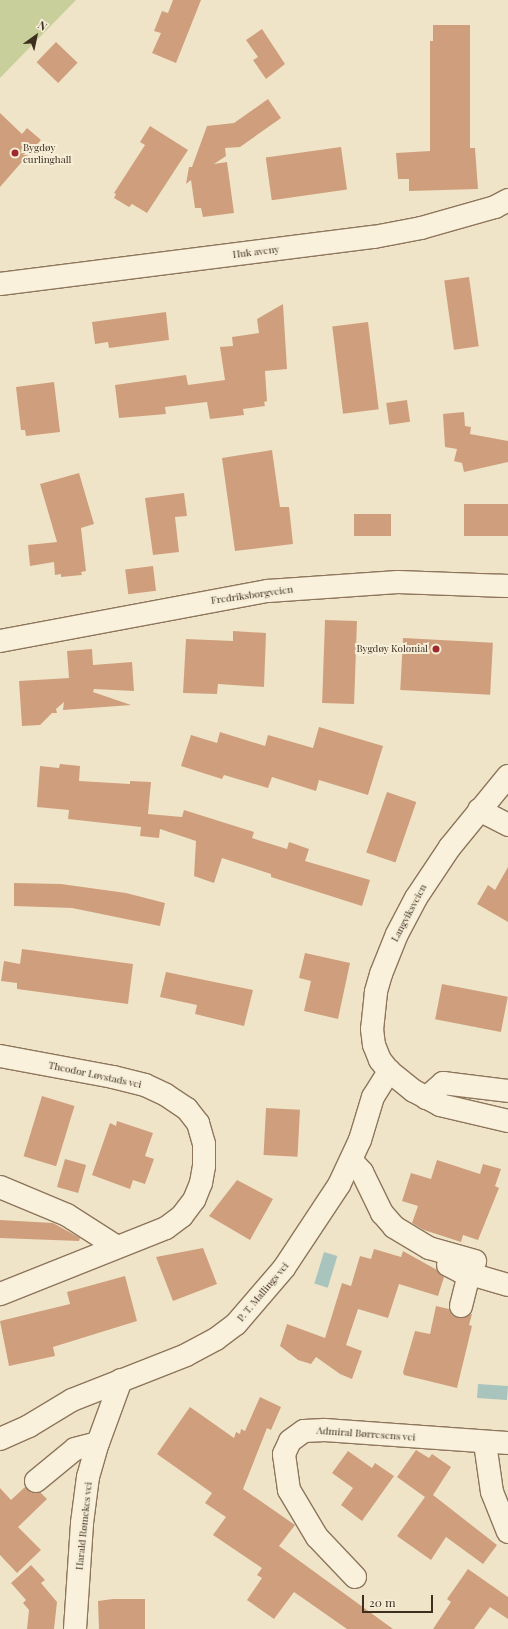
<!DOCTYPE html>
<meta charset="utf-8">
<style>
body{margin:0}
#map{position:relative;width:508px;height:1629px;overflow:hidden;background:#f0e4c8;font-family:"Playfair Display",serif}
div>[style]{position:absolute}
.green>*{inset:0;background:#c9cf9b}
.water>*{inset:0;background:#a9c4bc;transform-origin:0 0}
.building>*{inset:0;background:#cf9f7d;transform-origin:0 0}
.roads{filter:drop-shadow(1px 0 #8d765c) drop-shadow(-1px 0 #8d765c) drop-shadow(0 1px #8d765c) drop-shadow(0 -1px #8d765c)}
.minor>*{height:22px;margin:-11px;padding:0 11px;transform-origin:11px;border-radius:11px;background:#faf1dc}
.dots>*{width:11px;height:11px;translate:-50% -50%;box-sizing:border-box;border:2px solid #f7eed8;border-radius:50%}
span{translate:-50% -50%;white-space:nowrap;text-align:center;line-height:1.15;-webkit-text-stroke:4px #f7eed8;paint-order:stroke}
.poi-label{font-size:10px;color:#3d2e20}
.left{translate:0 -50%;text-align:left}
.right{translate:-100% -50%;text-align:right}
.street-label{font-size:10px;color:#3d2e20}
.north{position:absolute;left:16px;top:16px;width:40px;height:40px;-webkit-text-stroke:3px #f7eed8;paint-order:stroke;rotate:33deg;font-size:11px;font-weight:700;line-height:16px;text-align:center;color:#3d2e20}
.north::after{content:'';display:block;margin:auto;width:14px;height:18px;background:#3d2e20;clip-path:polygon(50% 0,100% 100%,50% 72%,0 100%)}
.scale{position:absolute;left:362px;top:1595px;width:71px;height:18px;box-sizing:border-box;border:2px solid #3d2e20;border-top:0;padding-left:5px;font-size:12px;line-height:14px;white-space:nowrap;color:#3d2e20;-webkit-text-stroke:3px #f7eed8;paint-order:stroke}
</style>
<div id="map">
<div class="green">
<i style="clip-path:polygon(0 0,76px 0,0 78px)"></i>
</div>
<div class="water">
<i style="left:324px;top:1252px;width:14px;height:33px;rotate:17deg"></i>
<i style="left:478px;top:1384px;width:30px;height:14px;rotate:4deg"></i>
</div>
<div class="building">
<i style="clip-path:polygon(173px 0,201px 0,176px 63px,152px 53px,161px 33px,154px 31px,162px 11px,168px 13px)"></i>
<i style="clip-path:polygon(433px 25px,470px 25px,470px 148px,475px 148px,478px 189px,409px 191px,409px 179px,398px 179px,396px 153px,430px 151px,430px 41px,433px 41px)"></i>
<i style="clip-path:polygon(262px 29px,285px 64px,266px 79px,253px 60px,258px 57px,246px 40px)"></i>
<i style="left:56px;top:42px;width:30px;height:28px;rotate:44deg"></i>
<i style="clip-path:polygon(268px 99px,281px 118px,240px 147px,225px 148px,226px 156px,214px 164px,227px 162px,234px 213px,203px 217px,201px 208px,195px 208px,191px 180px,186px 184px,189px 167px,192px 167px,207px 126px,234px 123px)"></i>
<i style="clip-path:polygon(0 113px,22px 134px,27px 128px,41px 140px,0 187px)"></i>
<i style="clip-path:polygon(150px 126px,188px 150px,147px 213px,132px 204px,129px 207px,114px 198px,116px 194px,114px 193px,145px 145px,140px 142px)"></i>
<i style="left:341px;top:147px;width:43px;height:76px;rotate:82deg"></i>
<i style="left:469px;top:277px;width:70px;height:25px;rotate:82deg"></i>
<i style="clip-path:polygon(283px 304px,287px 369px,265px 371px,267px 401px,264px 402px,265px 406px,243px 409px,244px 415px,210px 419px,207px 402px,165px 407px,166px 414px,119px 418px,115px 385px,186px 375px,188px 385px,225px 380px,220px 347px,233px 346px,232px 337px,259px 333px,257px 319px)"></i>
<i style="clip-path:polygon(166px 312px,169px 340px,109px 348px,108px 342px,95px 344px,92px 322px)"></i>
<i style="left:368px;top:322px;width:88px;height:36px;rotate:83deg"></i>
<i style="clip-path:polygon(54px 382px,60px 432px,26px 436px,25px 430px,21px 430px,16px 387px)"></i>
<i style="left:407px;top:400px;width:22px;height:21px;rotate:82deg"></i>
<i style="clip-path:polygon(464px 412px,465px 426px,471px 427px,470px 434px,508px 441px,508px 462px,464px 472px,462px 463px,454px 461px,457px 449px,445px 447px,443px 414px)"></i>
<i style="clip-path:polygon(272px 450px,280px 507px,289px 507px,293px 544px,235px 551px,222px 458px)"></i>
<i style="clip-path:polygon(79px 473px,94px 524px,81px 528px,86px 571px,81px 572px,82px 575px,61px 577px,61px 574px,55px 575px,54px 562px,30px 566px,28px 545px,57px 542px,40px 484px)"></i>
<i style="clip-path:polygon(184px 493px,187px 516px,175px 517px,179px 552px,153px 555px,145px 498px)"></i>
<i style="left:508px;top:504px;width:32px;height:44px;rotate:90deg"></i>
<i style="left:391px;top:514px;width:22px;height:37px;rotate:90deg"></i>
<i style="left:153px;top:566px;width:25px;height:28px;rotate:83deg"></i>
<i style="left:325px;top:620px;width:32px;height:83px;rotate:2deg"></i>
<i style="clip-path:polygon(233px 631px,266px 633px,264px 687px,218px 684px,217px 694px,183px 693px,186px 639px,233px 641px)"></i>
<i style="left:403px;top:638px;width:90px;height:52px;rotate:3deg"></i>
<i style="clip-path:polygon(92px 649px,93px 665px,132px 662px,134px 691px,94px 689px,93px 692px,131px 705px,63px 710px,64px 702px,56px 709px,57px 713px,52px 713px,40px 725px,22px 726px,19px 681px,69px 678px,67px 651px)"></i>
<i style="clip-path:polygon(319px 727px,383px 746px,368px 795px,319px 780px,316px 791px,272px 777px,268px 788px,224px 775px,222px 779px,181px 766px,191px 735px,217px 743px,220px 732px,265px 746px,268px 735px,313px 748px)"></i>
<i style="clip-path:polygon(60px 764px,80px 766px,79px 781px,130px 784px,130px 781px,151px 782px,148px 814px,182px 817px,184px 810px,254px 832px,252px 838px,287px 849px,289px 842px,309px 849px,305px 861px,370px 880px,362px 906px,271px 877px,271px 874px,222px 858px,214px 883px,194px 876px,196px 841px,160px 829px,159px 838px,140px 836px,141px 827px,68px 819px,69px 810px,37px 807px,40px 766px,59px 768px)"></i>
<i style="left:387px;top:792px;width:31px;height:64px;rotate:19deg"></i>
<i style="clip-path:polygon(508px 867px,508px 922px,477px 904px,488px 885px,495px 890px)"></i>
<i style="clip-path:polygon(14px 883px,61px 884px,126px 893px,165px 903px,160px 926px,72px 908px,14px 906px)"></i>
<i style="clip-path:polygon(22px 949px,133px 964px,128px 1004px,17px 989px,17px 983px,1px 981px,4px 961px,20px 964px)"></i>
<i style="clip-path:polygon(305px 953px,350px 963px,338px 1019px,304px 1011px,311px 981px,299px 978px)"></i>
<i style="clip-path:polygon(166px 972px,253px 990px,244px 1026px,195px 1014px,197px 1005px,160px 997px)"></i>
<i style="left:442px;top:984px;width:67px;height:36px;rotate:11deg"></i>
<i style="left:42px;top:1096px;width:34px;height:63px;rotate:17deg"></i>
<i style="left:266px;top:1108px;width:34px;height:47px;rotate:3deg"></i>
<i style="clip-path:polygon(117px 1121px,153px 1133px,145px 1156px,154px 1159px,145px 1184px,133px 1180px,130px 1189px,92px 1175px,110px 1123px,116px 1126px)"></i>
<i style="left:65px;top:1159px;width:22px;height:29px;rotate:16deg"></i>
<i style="clip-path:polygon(437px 1160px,480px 1174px,483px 1164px,501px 1169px,495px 1186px,499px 1188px,478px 1240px,463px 1235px,461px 1242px,424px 1230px,412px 1223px,418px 1206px,402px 1201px,411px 1173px,431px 1179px)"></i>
<i style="clip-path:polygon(237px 1180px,273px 1199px,250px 1240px,209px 1216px)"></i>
<i style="clip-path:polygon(0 1220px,53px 1223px,80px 1238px,79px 1241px,0 1238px)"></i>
<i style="clip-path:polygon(203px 1248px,217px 1284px,173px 1301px,156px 1257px)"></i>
<i style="clip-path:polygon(374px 1249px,401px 1257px,403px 1251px,437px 1270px,444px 1277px,438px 1296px,399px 1284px,388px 1318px,358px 1309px,346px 1345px,362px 1351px,352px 1379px,340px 1374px,316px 1357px,311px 1364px,298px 1360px,280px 1346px,287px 1324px,325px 1338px,342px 1283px,351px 1286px,360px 1256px,371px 1259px)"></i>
<i style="clip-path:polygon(125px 1276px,137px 1321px,53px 1347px,55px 1356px,9px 1366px,0 1321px,70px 1304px,67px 1292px)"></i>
<i style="clip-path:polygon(436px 1306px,449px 1309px,452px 1315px,458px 1318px,472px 1314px,469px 1325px,472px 1326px,457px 1388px,404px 1375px,403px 1372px,415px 1331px,430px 1334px)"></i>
<i style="clip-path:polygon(260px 1397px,281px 1407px,271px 1430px,267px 1428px,243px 1489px,295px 1525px,279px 1546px,393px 1629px,347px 1629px,294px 1592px,274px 1619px,247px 1600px,262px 1578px,257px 1575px,262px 1568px,213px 1535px,226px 1517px,205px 1503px,212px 1493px,157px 1454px,190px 1407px,234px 1438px,236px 1432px,240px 1434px,241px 1429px,245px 1431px)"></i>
<i style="clip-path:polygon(416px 1450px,429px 1458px,432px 1454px,451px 1467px,433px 1495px,497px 1545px,483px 1564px,446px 1537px,431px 1560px,397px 1536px,425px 1497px,397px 1477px)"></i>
<i style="clip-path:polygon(348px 1451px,372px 1468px,375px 1463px,394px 1476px,362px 1521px,341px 1505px,353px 1488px,332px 1473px)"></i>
<i style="clip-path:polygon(25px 1487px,32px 1493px,40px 1492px,47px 1499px,18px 1527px,41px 1550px,17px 1573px,0 1555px,0 1488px,11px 1500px)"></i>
<i style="clip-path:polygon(31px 1565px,45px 1580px,41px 1583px,57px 1602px,54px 1629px,27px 1629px,29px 1610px,23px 1603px,26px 1600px,11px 1583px)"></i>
<i style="clip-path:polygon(468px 1569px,508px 1597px,508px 1619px,490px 1607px,474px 1629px,433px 1629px,451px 1602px,447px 1599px)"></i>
<i style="clip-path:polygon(113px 1599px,145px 1599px,145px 1629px,99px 1629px,98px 1601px)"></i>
</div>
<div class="roads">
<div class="minor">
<i style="left:0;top:284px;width:377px;rotate:-7.2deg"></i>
<i style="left:374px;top:237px;width:48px;rotate:-10.8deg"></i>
<i style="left:421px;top:228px;width:77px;rotate:-15.8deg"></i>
<i style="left:495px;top:207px;width:15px;rotate:-28deg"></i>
<i style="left:0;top:641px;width:273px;rotate:-10.6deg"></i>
<i style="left:268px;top:591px;width:130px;rotate:-4deg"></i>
<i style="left:398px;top:582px;width:110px;rotate:2.1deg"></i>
<i style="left:508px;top:776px;width:92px;rotate:129.2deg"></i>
<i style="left:450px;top:847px;width:61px;rotate:123.7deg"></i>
<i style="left:416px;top:898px;width:41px;rotate:117.8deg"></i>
<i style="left:397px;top:934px;width:43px;rotate:111.8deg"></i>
<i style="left:381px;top:974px;width:19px;rotate:106deg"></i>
<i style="left:376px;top:992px;width:37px;rotate:96deg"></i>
<i style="left:372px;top:1029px;width:16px;rotate:83deg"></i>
<i style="left:374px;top:1045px;width:16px;rotate:68deg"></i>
<i style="left:380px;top:1060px;width:14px;rotate:51deg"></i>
<i style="left:389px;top:1071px;width:32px;rotate:39deg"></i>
<i style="left:414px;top:1091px;width:30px;rotate:28deg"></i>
<i style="left:440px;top:1105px;width:70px;rotate:13.2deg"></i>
<i style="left:479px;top:810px;width:33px;rotate:27deg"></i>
<i style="left:0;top:1056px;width:115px;rotate:10.5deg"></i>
<i style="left:113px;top:1077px;width:33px;rotate:14deg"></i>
<i style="left:145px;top:1085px;width:23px;rotate:25deg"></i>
<i style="left:166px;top:1095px;width:25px;rotate:34deg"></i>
<i style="left:187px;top:1109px;width:18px;rotate:52deg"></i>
<i style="left:198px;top:1123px;width:22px;rotate:74deg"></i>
<i style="left:204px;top:1144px;width:22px;rotate:90deg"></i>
<i style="left:204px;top:1166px;width:17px;rotate:100deg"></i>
<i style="left:201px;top:1183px;width:18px;rotate:112deg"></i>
<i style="left:194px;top:1200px;width:20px;rotate:127deg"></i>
<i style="left:182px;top:1216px;width:20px;rotate:143deg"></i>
<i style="left:166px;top:1228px;width:179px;rotate:158.3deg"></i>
<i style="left:426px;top:1098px;width:23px;rotate:-41deg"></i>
<i style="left:443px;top:1083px;width:65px;rotate:7deg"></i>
<i style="left:352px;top:1161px;width:15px;rotate:48deg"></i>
<i style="left:362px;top:1172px;width:46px;rotate:64deg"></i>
<i style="left:382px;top:1213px;width:18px;rotate:49deg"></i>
<i style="left:394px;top:1227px;width:41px;rotate:31deg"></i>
<i style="left:429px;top:1248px;width:48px;rotate:15.8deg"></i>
<i style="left:0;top:1187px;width:73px;rotate:22.7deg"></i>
<i style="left:67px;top:1215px;width:59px;rotate:32.6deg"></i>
<i style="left:448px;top:1265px;width:13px;rotate:27deg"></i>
<i style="left:460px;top:1271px;width:50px;rotate:16.3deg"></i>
<i style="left:461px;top:1306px;width:33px;rotate:-76deg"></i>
<i style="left:0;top:1439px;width:32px;rotate:-24deg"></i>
<i style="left:29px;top:1426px;width:50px;rotate:-31.2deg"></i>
<i style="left:72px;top:1400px;width:123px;rotate:-21.5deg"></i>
<i style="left:186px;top:1355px;width:34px;rotate:-28deg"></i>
<i style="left:216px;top:1339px;width:25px;rotate:-37deg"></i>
<i style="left:236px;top:1324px;width:74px;rotate:-49.4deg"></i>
<i style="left:284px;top:1268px;width:100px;rotate:-56.5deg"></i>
<i style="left:339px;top:1185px;width:50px;rotate:-65deg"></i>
<i style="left:360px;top:1140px;width:45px;rotate:-73.2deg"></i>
<i style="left:373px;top:1097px;width:31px;rotate:-58deg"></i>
<i style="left:485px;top:1443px;width:49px;rotate:81.9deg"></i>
<i style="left:492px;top:1492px;width:43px;rotate:68.2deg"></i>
<i style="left:36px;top:1481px;width:50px;rotate:-39.4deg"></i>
<i style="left:75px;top:1449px;width:24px;rotate:-15deg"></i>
<i style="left:355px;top:1577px;width:55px;rotate:-133.5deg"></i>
<i style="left:317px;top:1537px;width:55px;rotate:-120.8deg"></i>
<i style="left:289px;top:1490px;width:36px;rotate:-98deg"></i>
<i style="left:284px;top:1454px;width:14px;rotate:-65deg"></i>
<i style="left:290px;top:1441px;width:17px;rotate:-36deg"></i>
<i style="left:304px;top:1431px;width:21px;rotate:-3deg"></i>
<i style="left:325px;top:1430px;width:183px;rotate:4.1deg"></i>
<i style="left:75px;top:1629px;width:106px;rotate:-86.2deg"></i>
<i style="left:82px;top:1523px;width:46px;rotate:-82.6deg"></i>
<i style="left:88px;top:1477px;width:35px;rotate:-74deg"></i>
<i style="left:98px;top:1443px;width:67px;rotate:-69.9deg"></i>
</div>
</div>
<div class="dots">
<i style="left:15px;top:153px;background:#9e2a2b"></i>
<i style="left:436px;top:649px;background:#9e2a2b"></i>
</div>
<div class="poi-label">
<span class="left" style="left:23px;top:153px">Bygdøy<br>curlinghall</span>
<span class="right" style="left:428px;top:649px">Bygdøy Kolonial</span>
</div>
<div class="street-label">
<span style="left:256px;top:252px;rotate:-7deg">Huk aveny</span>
<span style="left:252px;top:595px;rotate:-8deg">Fredriksborgveien</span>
<span style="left:409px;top:913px;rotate:-62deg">Langviksveien</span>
<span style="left:95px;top:1075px;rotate:12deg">Theodor Løvstads vei</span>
<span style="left:263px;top:1292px;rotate:-50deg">P. T. Mallings vei</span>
<span style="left:366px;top:1434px;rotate:4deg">Admiral Børresens vei</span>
<span style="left:84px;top:1526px;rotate:-84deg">Harald Rømckes vei</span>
</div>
<div class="north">N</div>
<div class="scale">20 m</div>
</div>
